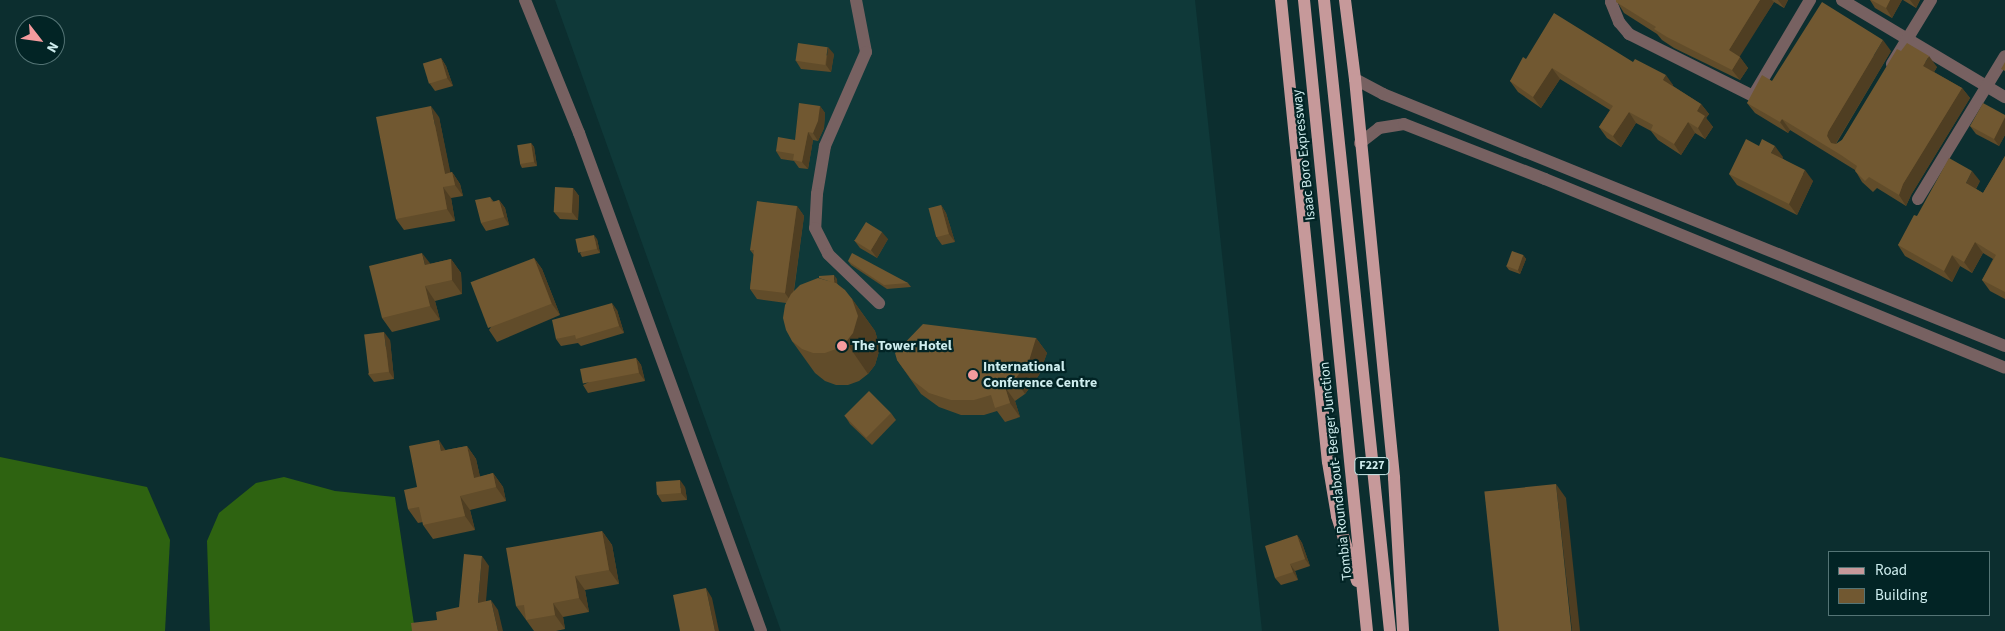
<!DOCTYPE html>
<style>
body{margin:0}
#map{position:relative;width:2005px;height:631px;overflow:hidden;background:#0c2e2f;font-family:"Source Sans 3",sans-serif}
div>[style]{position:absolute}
.built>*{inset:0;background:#0f3939}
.forest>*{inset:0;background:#2e6311}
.minor>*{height:12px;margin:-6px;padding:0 6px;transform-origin:6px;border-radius:6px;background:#776161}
.major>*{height:12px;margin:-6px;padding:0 6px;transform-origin:6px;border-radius:6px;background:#c6999a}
.wall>*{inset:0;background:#614c2a}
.shaded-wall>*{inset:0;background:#4f3e22}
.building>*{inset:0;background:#715831;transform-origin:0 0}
.dots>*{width:14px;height:14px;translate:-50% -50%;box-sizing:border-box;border:2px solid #022425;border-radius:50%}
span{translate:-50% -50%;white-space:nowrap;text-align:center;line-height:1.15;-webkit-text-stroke:4.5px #022425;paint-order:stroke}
.shield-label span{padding:1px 4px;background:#022425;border:1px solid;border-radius:4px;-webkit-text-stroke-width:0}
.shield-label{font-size:12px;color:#ceedee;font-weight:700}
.street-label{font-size:14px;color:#ceedee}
.poi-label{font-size:14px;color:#ceedee;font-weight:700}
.left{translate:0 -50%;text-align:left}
.legend{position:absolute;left:1828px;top:551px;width:162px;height:65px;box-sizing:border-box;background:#022425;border:1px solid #547475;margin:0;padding:6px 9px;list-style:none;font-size:15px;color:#ceedee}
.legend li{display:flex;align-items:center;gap:10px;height:25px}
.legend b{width:25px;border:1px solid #547475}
.north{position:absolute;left:15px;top:15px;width:50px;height:50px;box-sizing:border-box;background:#022425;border:1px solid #547475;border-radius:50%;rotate:120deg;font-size:14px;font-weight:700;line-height:20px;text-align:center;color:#ceedee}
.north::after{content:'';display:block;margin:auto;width:18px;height:22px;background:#f59b9e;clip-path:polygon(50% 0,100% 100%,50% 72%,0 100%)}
</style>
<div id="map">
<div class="built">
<i style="clip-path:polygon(555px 0,1195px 0,1262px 631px,781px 631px)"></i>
</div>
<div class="forest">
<i style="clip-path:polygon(0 457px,147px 487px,170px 540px,165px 631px,0 631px)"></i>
<i style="clip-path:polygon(284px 477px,335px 491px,395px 497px,415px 631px,210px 631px,207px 541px,219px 513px,256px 483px)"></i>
</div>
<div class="minor">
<i style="left:525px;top:0;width:144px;rotate:67.9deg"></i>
<i style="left:579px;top:133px;width:530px;rotate:69.92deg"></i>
<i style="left:856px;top:0;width:53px;rotate:79.1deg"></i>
<i style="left:866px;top:52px;width:103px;rotate:113.6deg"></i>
<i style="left:825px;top:146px;width:49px;rotate:99.5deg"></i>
<i style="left:817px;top:194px;width:34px;rotate:93deg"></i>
<i style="left:815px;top:228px;width:29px;rotate:63deg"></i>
<i style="left:828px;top:254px;width:71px;rotate:43.9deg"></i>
<i style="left:1612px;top:0;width:2px;rotate:117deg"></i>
<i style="left:1611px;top:2px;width:22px;rotate:68deg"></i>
<i style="left:1619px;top:22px;width:16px;rotate:50deg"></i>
<i style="left:1629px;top:34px;width:139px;rotate:26.6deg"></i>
<i style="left:1753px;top:96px;width:112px;rotate:-59.3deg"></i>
<i style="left:1842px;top:0;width:190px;rotate:30.8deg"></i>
<i style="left:1892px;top:64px;width:75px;rotate:-58.6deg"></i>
<i style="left:1355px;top:79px;width:32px;rotate:28deg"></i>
<i style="left:1383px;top:94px;width:671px;rotate:22.06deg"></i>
<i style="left:1360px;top:143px;width:24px;rotate:-38deg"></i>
<i style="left:1379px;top:128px;width:25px;rotate:-9deg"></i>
<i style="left:1404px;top:124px;width:151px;rotate:21.3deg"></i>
<i style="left:1545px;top:179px;width:497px;rotate:22.3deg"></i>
<i style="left:1918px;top:199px;width:167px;rotate:-58.7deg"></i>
</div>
<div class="major">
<i style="left:1281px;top:0;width:464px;rotate:84.2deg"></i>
<i style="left:1328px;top:462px;width:55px;rotate:80.5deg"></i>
<i style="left:1337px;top:516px;width:68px;rotate:72.9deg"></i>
<i style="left:1304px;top:0;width:634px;rotate:84.3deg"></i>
<i style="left:1324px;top:0;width:634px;rotate:84.03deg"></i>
<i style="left:1345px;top:0;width:80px;rotate:82.8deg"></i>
<i style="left:1355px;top:79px;width:401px;rotate:84.4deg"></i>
<i style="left:1394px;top:478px;width:153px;rotate:86.6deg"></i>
</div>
<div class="wall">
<i style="clip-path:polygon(1616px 0,1788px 0,1784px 8px,1774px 2px,1739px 56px,1748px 68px,1740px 80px,1674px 48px,1662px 40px,1657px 34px,1624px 13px)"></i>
<i style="clip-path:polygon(1870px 0,1902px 0,1892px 18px,1875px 8px)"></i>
<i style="clip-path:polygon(1903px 0,1920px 0,1916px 8px)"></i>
<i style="clip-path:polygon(1891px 51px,1836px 144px,1842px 140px,1901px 51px,1937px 67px,1934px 72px,1962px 88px,1970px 98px,1911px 195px,1906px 206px,1877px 188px,1873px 192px,1862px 182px,1855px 170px,1790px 130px,1788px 133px,1755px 113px,1747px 103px,1772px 81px)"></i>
<i style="clip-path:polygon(834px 54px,831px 72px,801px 69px,796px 61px)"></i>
<i style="clip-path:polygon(441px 58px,446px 66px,453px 86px,435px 91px,430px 84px)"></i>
<i style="clip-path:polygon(1526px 59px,1633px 62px,1673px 85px,1673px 86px,1701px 104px,1709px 114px,1706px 118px,1713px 127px,1705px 139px,1695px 133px,1681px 155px,1658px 140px,1651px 131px,1636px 123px,1621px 147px,1607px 138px,1599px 127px,1610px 110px,1560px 79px,1541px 108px,1518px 92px,1510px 81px)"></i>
<i style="clip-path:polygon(820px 106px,825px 113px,824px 128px,818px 141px,813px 140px,808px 169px,799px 168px,794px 161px,781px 159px,776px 151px,795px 140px)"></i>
<i style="clip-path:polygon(2005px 115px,2005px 135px,1999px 146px,1976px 134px,1970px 126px)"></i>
<i style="clip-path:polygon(439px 117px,450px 173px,452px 172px,460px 184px,463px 196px,451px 198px,455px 221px,404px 230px,396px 219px)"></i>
<i style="clip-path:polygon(531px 143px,534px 147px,537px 166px,522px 168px,520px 164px)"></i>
<i style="clip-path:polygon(2005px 156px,2005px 299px,1990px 291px,1982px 280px,1993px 259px,1983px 253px,1972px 273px,1960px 266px,1952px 282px,1905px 256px,1898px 245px,1917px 216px,1980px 181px,1976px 189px,1983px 193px)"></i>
<i style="clip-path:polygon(1783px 157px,1782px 158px,1813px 181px,1797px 215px,1737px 185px,1729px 174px)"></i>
<i style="clip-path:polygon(573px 188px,579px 196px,578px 220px,560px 219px,554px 212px)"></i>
<i style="clip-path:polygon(490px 197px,494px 202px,499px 200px,505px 208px,509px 225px,486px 231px,481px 223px)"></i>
<i style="clip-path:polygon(941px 205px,946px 213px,955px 242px,942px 245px,937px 238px)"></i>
<i style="clip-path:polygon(797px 206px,804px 216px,794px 291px,837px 279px,837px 284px,852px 299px,875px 331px,880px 348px,875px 365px,868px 374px,859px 381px,848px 385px,836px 385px,825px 381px,815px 373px,792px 341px,786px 303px,757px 299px,750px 289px,754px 255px,750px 250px)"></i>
<i style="clip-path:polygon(597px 239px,600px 253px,582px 257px,580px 253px)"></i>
<i style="clip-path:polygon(888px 239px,877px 258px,860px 248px,854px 240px)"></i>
<i style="clip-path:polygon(1523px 255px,1526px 259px,1520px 274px,1509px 270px,1506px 266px)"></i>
<i style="clip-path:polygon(534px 258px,542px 269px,560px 315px,497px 342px,489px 330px)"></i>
<i style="clip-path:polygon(451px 259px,461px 273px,462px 294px,435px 301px,440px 320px,392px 332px,382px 318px,430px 264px)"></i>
<i style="clip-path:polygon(848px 261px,908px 283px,911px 287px,887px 289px,851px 265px)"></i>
<i style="clip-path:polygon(617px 310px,624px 333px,581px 346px,578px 343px,561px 346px,556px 339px)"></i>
<i style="clip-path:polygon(1036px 338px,1047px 353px,1039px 375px,1025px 394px,1015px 401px,1020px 417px,1005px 422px,997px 411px,984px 415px,961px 415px,939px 407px,921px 394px,897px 360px)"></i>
<i style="clip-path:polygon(390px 340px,394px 379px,374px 382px,368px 374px)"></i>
<i style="clip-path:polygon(636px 358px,641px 365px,645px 381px,588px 393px,583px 385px)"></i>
<i style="clip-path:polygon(891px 413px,896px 420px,872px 445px,850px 424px,845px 416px)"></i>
<i style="clip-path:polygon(467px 446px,476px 459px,480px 477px,493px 473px,503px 487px,506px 501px,470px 510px,475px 530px,433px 539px,423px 525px,423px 522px,418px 523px,408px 509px,417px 487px,446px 450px)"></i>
<i style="clip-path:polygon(685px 487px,687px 500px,662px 502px,657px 494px)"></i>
<i style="clip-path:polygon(602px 531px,612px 545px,619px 584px,585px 590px,589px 612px,563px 617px,565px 629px,556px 631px,534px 631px,516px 606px)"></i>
<i style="clip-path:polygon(1297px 535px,1302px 543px,1310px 566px,1295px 571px,1298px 580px,1281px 585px,1275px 578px)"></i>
</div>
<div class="shaded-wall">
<i style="clip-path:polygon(1760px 0,1772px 0,1774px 2px,1737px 61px,1729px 50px)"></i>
<i style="clip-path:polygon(1778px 0,1788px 0,1784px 8px)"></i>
<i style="clip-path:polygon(1890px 0,1902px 0,1892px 18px,1886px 8px)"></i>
<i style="clip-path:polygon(1910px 0,1920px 0,1916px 8px)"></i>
<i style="clip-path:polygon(1883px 40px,1891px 51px,1836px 143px,1835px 147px,1831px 143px,1827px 136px,1828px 132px)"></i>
<i style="clip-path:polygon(828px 47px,834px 54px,831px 72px,826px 65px)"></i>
<i style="clip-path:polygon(1929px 56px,1937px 67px,1931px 77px,1923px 66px)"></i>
<i style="clip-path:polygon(1740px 57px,1748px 68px,1740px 80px,1732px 70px)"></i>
<i style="clip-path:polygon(441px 58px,446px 66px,453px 86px,447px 78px)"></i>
<i style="clip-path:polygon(1552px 68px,1560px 79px,1541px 108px,1533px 97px)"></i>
<i style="clip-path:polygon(1666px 75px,1673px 85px,1671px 91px,1663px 80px)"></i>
<i style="clip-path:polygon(1962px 88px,1970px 98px,1911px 195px,1906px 206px,1899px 195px,1903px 184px)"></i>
<i style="clip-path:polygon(1701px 104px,1709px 114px,1706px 118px,1713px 127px,1705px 139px,1698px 128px,1697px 111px)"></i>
<i style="clip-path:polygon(431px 106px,439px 117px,453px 185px,445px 174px)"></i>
<i style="clip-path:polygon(820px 106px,825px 113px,824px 128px,818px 141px,813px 133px)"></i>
<i style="clip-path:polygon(1629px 112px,1636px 123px,1621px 147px,1613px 136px)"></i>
<i style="clip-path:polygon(2005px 117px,2005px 135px,1999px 146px,1994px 139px)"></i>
<i style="clip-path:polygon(1782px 119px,1790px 130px,1788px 133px,1780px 122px)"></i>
<i style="clip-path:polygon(1688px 122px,1695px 133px,1681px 155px,1674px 144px)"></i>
<i style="clip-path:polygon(808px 132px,813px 140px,808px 169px,802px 162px)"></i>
<i style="clip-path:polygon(531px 143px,534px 147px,537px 166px,534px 162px)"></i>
<i style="clip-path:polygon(1775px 146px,1783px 157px,1779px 164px,1771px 153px)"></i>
<i style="clip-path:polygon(1805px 170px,1813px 181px,1797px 215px,1789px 204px)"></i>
<i style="clip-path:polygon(1972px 171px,1980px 181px,1973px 194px,1966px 183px)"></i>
<i style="clip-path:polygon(452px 172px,460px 184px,463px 196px,455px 185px)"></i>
<i style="clip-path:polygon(443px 187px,451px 198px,455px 221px,447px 209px)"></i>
<i style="clip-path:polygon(573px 188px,579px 196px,578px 220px,572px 212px)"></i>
<i style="clip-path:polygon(499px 200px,505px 208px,509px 225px,504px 217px)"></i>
<i style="clip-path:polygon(941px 205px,946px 213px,955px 242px,949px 234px)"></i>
<i style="clip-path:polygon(797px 206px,804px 216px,792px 303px,785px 293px)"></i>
<i style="clip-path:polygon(882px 232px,888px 239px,877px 258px,871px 250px)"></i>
<i style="clip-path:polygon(594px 235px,597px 239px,600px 253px,597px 249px)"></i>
<i style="clip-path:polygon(1975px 242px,1983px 253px,1972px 273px,1964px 262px)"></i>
<i style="clip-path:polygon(422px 253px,433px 267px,425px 265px)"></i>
<i style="clip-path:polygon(1523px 255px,1526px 259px,1520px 274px,1518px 270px)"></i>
<i style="clip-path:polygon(1952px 255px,1960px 266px,1952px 282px,1944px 271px)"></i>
<i style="clip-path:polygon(534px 258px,542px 269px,560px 315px,552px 304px)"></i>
<i style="clip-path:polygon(451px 259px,461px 273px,462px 294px,452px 280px)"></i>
<i style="clip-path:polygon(834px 275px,837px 279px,838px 292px,835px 289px)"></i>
<i style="clip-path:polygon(425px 286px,435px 301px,440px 320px,430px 306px)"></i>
<i style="clip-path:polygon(852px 299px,875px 331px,880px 348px,875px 365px,868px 374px,846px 342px)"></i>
<i style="clip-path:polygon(612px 303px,617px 310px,624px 333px,619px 326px)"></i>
<i style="clip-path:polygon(384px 332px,390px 340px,394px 379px,389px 372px)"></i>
<i style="clip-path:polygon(1036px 338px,1047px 353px,1039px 375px,1025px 394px,1015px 379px)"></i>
<i style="clip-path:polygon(636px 358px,641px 365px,645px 381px,639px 373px)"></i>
<i style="clip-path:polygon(1005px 387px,1015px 401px,1020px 417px,1010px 403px)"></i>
<i style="clip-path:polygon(439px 440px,448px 454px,441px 451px)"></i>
<i style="clip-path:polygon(467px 446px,476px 459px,483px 490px,474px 478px)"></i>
<i style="clip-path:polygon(493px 473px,503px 487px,506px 501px,496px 487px)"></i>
<i style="clip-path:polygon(680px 480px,685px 487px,687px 500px,681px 493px)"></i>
<i style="clip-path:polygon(1556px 484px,1566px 498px,1580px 631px,1572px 631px)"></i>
<i style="clip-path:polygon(460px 496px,470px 510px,475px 530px,465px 516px)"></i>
<i style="clip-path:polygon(602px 531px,612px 545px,619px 584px,609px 570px)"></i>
<i style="clip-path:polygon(1297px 535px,1302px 543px,1310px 566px,1305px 559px)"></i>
<i style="clip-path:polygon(482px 556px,489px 566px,485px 613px,478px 603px)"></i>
<i style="clip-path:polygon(1290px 564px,1295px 571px,1298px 580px,1293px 572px)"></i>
<i style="clip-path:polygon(575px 576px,585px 590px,589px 612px,579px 598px)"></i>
<i style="clip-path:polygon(706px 588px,712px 598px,719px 631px,715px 631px)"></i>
<i style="clip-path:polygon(491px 600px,498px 610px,503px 631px,498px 631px)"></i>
<i style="clip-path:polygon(553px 603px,563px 617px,565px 629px,555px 615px)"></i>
</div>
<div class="building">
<i style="clip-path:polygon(1616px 0,1760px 0,1729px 50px,1740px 57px,1732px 70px,1667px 37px,1654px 29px,1656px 27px,1616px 2px)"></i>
<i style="clip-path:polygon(1871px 0,1890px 0,1886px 8px)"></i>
<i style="clip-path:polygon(1822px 2px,1883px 40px,1828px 132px,1827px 136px,1831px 143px,1836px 144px,1842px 140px,1897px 49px,1901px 51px,1907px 43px,1929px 56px,1923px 66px,1962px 88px,1903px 184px,1899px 195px,1869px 177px,1865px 181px,1855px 171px,1857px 166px,1841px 155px,1782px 119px,1780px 122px,1747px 103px,1762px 75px,1772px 81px)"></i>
<i style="clip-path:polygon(1554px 13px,1633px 62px,1635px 59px,1666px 75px,1663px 80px,1701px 104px,1697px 111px,1705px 116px,1698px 128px,1688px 122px,1674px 144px,1651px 130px,1653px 125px,1629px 112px,1613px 136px,1599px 127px,1613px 106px,1552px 68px,1533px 97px,1510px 81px,1523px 57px,1526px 59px)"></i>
<i style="left:798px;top:43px;width:30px;height:18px;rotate:8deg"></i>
<i style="left:441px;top:58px;width:21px;height:19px;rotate:73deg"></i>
<i style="clip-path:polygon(2005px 62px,2005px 71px,2001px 69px)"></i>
<i style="clip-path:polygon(799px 103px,820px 106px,818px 121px,813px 133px,808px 132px,802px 162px,793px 160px,794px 154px,776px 151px,778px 137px,795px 140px)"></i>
<i style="clip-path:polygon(1983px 103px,2005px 115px,2005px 117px,1994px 139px,1970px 126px)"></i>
<i style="clip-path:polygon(431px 106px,445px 174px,452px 172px,455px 185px,443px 187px,447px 209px,396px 219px,376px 117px)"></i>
<i style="clip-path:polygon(1746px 139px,1759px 146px,1762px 139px,1775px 146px,1771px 153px,1805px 170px,1789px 204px,1729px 174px)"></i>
<i style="left:531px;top:143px;width:19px;height:14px;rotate:81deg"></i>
<i style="clip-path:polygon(2005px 156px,2005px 292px,1982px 280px,1996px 255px,1975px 242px,1964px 262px,1952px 255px,1944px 271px,1898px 245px,1914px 215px,1917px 216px,1949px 158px,1972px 171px,1966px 183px,1983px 193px)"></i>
<i style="left:555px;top:187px;width:18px;height:25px;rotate:3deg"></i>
<i style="clip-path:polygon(490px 197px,492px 202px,499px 200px,504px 217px,481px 223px,475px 200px)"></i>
<i style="clip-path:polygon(757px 201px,797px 206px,785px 293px,750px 289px,754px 250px,750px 250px)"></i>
<i style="left:941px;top:205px;width:30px;height:13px;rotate:75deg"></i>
<i style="left:866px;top:222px;width:19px;height:22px;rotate:32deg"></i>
<i style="left:594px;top:235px;width:14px;height:19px;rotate:78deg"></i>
<i style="left:1512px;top:251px;width:12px;height:16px;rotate:20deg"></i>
<i style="clip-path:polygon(422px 253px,425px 265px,451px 259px,452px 280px,425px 286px,430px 306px,382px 318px,369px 266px)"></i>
<i style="clip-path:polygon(852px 253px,908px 283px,884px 285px,848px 261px)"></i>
<i style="left:534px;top:258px;width:49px;height:68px;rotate:69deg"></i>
<i style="clip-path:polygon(834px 275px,834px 283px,819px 278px,819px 276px)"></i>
<i style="clip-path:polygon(818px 278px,836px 283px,845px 290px,852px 299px,858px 316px,853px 333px,846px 342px,836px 349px,825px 353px,813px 353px,802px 349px,792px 341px,786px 330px,783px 318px,785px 305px,791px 294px,800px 285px)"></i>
<i style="clip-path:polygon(612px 303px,619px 326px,576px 339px,575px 335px,556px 339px,552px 320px)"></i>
<i style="clip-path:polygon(923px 324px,1036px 338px,1029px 361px,1015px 379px,1005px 387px,1010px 403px,995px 408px,991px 395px,974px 400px,951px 400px,929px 393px,911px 379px,897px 360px,895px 353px)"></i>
<i style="left:384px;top:332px;width:40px;height:20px;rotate:83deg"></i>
<i style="left:636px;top:358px;width:15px;height:57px;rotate:79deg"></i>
<i style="left:869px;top:391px;width:31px;height:35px;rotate:45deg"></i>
<i style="clip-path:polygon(439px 440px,441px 451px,467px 446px,474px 478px,493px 473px,496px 487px,460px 496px,465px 516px,423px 525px,419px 507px,408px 509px,404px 490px,417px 487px,409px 446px)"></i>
<i style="left:680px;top:480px;width:13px;height:24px;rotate:86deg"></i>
<i style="left:1556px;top:484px;width:148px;height:72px;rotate:84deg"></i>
<i style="clip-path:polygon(602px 531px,609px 570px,575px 576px,579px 598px,553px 603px,555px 615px,526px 620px,524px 605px,516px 606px,506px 548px)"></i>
<i style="clip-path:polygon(1297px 535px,1305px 559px,1290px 564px,1293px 572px,1275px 578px,1265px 546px)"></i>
<i style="clip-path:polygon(464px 554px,482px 556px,478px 603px,491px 600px,498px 631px,412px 631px,411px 623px,437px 620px,436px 612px,459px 607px)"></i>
<i style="clip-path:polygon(706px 588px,715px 631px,680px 631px,673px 595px)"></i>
</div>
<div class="dots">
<i style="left:842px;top:346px;background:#f59b9e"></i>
<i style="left:973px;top:375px;background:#f59b9e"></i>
</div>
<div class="shield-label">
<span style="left:1372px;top:466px">F227</span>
</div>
<div class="street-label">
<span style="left:1304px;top:155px;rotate:-96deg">Isaac Boro Expressway</span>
<span style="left:1336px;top:471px;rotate:-96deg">Tombia Roundabout- Berger Junction</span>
</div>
<div class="poi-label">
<span class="left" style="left:852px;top:346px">The Tower Hotel</span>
<span class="left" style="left:983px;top:375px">International<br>Conference Centre</span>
</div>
<ul class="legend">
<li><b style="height:6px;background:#c6999a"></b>Road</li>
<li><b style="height:14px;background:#715831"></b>Building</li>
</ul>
<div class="north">N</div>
</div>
